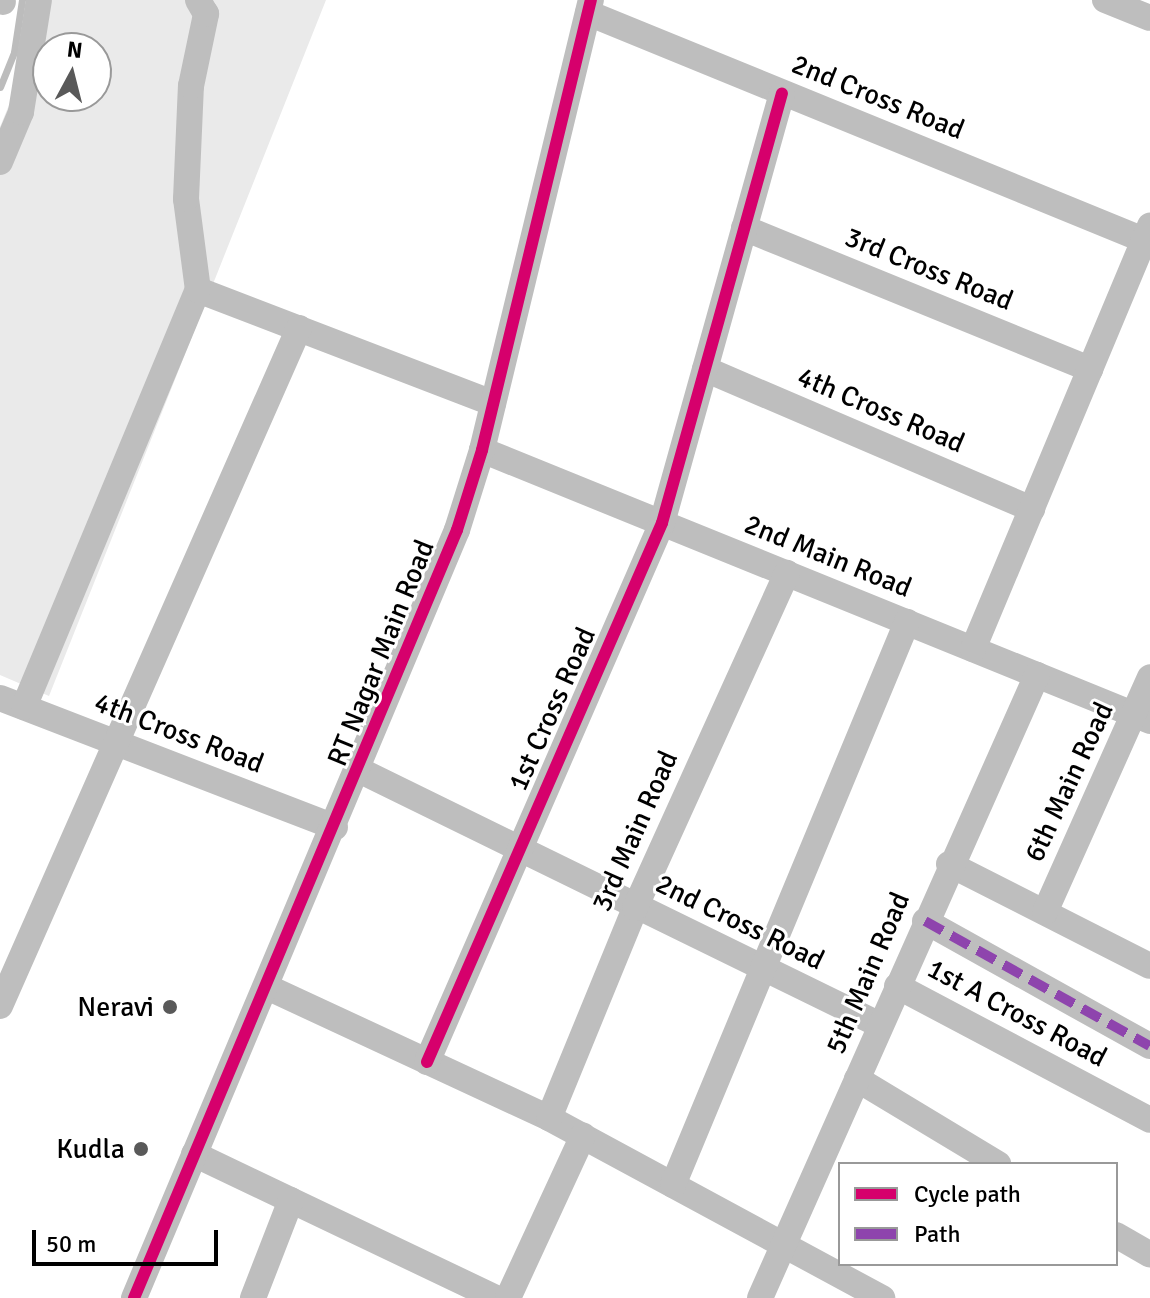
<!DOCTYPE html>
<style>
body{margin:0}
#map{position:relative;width:1150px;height:1298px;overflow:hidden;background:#fff;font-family:Signika,sans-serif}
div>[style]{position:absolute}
.green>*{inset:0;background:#eaeaea}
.stream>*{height:7px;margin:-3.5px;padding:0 3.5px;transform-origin:3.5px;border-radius:3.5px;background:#bcbcbc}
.minor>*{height:26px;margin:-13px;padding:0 13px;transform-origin:13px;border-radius:13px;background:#bebebe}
.quiet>*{height:10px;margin-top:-5px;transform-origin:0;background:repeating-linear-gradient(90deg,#8e44ad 0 20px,transparent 0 30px)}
.cycleway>*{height:12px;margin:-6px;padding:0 6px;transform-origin:6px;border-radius:6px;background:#d6006c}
.dots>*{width:22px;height:22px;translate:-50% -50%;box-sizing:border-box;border:4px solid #fff;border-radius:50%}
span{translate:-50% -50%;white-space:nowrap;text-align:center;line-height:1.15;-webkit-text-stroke:6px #fff;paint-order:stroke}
.street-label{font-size:28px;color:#000}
.poi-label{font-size:28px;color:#000}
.right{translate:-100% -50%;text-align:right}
.legend{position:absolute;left:838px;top:1162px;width:280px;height:104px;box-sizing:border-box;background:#fff;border:2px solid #999;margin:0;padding:10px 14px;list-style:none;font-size:24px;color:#000}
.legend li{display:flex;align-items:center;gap:16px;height:40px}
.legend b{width:40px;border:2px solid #999}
.north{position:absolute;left:32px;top:32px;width:80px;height:80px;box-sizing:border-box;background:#fff;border:2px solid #999;border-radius:50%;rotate:7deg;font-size:22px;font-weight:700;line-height:32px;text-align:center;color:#000}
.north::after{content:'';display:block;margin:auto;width:28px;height:36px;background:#595959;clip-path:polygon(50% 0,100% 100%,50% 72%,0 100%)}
.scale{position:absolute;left:32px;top:1230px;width:186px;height:36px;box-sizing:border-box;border:4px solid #000;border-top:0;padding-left:10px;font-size:24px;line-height:28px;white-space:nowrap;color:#000;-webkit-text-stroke:6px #fff;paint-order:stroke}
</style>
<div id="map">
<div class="green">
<i style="clip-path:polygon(evenodd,38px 0,326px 0,49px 696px,0 675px,0 127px,27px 61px,38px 0,48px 48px,96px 48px,96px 96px,48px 96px,48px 48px)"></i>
</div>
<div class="stream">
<i style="left:0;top:87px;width:38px;rotate:-68deg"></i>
<i style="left:14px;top:52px;width:53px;rotate:-81.3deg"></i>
</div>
<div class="minor">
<i style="left:1105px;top:0;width:48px;rotate:21.8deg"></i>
<i style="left:0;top:1px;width:3px;rotate:18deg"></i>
<i style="left:588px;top:13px;width:601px;rotate:22.21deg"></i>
<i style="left:0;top:162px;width:54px;rotate:-67.2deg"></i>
<i style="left:21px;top:112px;width:113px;rotate:-80.9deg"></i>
<i style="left:744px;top:228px;width:374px;rotate:22.2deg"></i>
<i style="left:198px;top:290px;width:316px;rotate:21deg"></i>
<i style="left:705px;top:369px;width:356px;rotate:23.2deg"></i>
<i style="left:482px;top:450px;width:721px;rotate:22.08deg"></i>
<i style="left:973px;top:649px;width:459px;rotate:-67.3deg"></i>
<i style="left:0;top:698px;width:359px;rotate:21.1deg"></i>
<i style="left:24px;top:707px;width:452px;rotate:-67.4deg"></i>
<i style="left:198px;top:290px;width:92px;rotate:-97.5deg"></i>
<i style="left:186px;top:199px;width:113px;rotate:-87.5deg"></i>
<i style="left:191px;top:86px;width:74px;rotate:-78.2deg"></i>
<i style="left:206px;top:14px;width:16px;rotate:-120deg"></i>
<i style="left:359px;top:770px;width:580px;rotate:26.08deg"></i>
<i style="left:949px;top:864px;width:225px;rotate:26.9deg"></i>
<i style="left:1045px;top:912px;width:257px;rotate:-65.9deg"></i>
<i style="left:925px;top:921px;width:257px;rotate:29.1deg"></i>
<i style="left:897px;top:986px;width:286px;rotate:27.9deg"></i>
<i style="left:267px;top:987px;width:311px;rotate:24.9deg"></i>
<i style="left:549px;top:1118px;width:379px;rotate:28.4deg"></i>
<i style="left:0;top:1006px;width:741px;rotate:-66.2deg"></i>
<i style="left:427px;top:1062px;width:588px;rotate:-66.44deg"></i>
<i style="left:662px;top:523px;width:446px;rotate:-74.4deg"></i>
<i style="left:857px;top:1079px;width:165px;rotate:31.1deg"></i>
<i style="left:549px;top:1118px;width:227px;rotate:-67.7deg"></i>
<i style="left:635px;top:908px;width:368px;rotate:-65.6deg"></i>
<i style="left:194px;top:1154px;width:335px;rotate:25.5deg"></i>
<i style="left:673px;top:1185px;width:610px;rotate:-67.43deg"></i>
<i style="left:1116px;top:1235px;width:39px;rotate:30deg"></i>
<i style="left:134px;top:1298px;width:833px;rotate:-67.19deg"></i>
<i style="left:457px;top:530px;width:84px;rotate:-72.6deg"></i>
<i style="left:482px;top:450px;width:463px;rotate:-76.4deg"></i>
<i style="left:253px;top:1298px;width:105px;rotate:-68.8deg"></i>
<i style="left:508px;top:1298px;width:179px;rotate:-65.2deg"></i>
<i style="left:760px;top:1298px;width:682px;rotate:-66.03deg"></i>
</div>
<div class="quiet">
<i style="left:925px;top:921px;width:257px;rotate:29.1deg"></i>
</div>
<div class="cycleway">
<i style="left:427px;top:1062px;width:588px;rotate:-66.44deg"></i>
<i style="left:662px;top:523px;width:446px;rotate:-74.4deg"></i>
<i style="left:134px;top:1298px;width:833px;rotate:-67.19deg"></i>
<i style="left:457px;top:530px;width:84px;rotate:-72.6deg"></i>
<i style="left:482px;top:450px;width:463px;rotate:-76.4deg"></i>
</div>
<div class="dots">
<i style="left:170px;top:1007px;background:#595959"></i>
<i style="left:141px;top:1149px;background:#595959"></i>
</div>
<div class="street-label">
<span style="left:878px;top:97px;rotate:22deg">2nd Cross Road</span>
<span style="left:929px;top:269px;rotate:22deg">3rd Cross Road</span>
<span style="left:881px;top:410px;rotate:23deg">4th Cross Road</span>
<span style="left:828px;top:556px;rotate:22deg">2nd Main Road</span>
<span style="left:381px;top:653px;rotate:-68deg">RT Nagar Main Road</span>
<span style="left:552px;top:709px;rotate:-66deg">1st Cross Road</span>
<span style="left:179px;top:733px;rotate:21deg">4th Cross Road</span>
<span style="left:1069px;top:782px;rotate:-65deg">6th Main Road</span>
<span style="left:635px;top:831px;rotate:-66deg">3rd Main Road</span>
<span style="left:740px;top:922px;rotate:26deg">2nd Cross Road</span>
<span style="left:868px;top:973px;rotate:-67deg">5th Main Road</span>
<span style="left:1017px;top:1013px;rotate:28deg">1st A Cross Road</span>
</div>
<div class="poi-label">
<span class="right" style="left:154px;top:1007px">Neravi</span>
<span class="right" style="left:125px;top:1149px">Kudla</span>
</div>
<ul class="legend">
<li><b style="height:10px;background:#d6006c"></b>Cycle path</li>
<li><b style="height:10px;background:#8e44ad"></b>Path</li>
</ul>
<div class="north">N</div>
<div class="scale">50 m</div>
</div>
